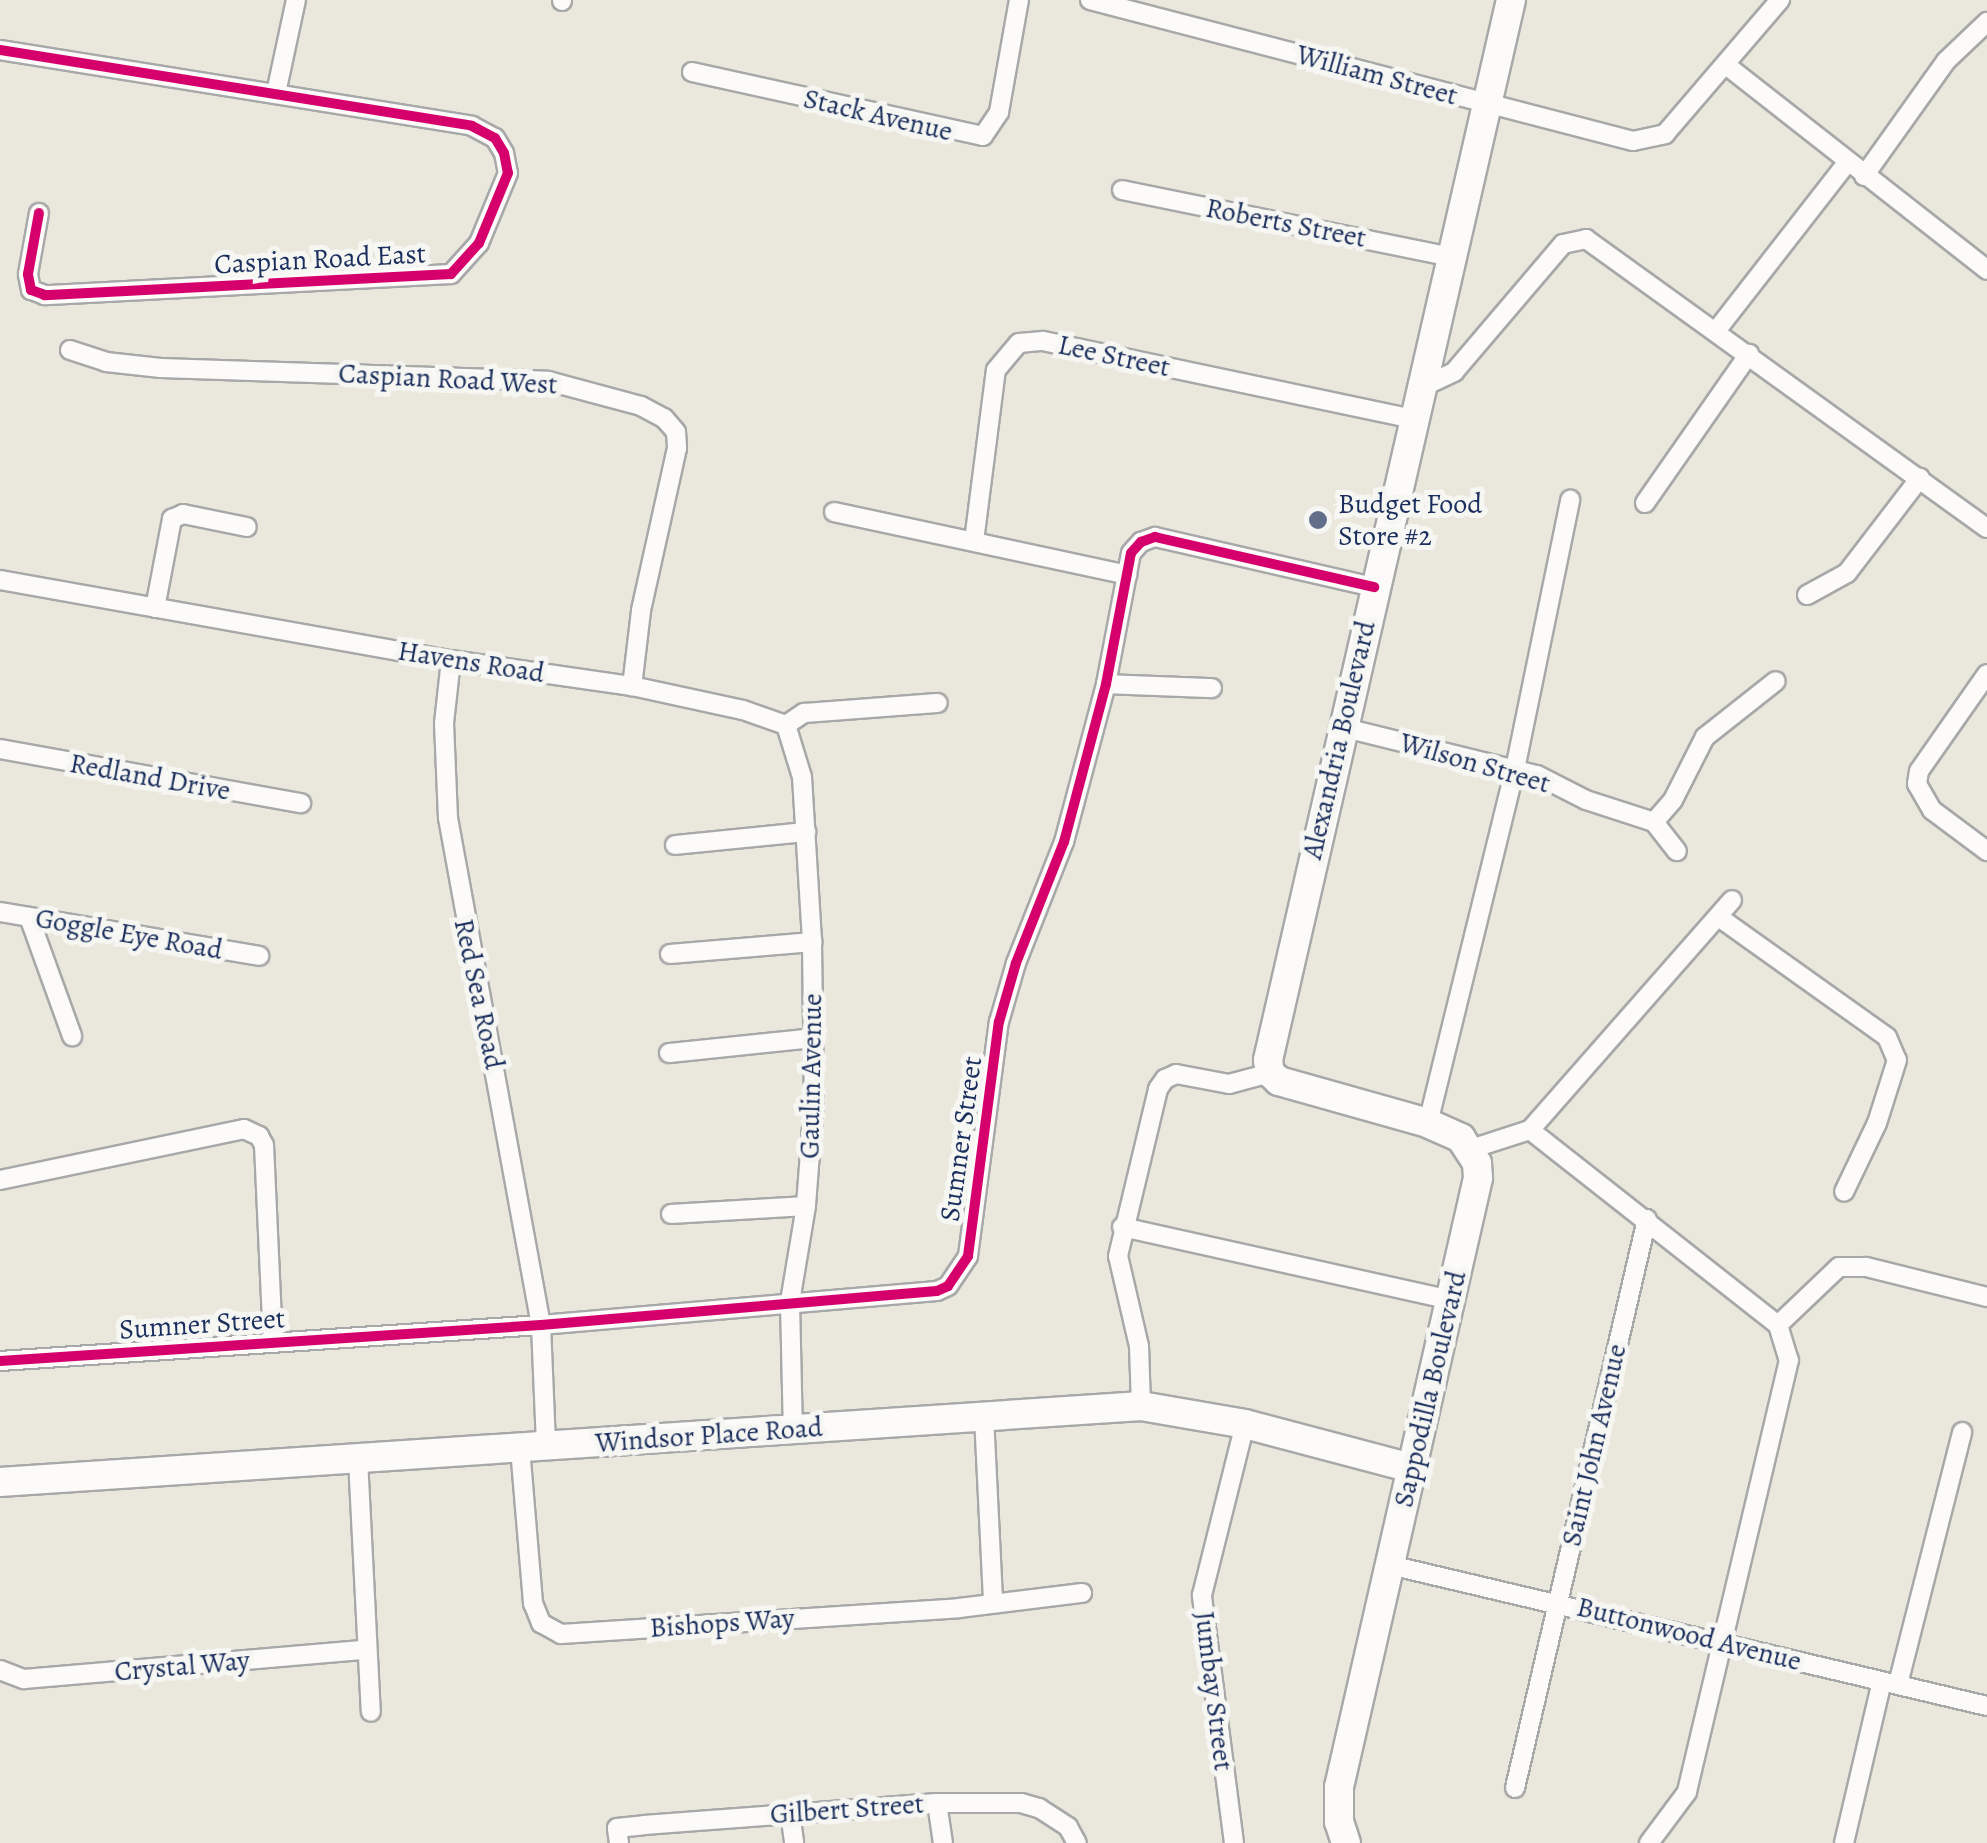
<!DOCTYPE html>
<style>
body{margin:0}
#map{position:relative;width:1987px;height:1843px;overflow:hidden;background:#eae7dd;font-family:Alegreya,serif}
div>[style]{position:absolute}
.roads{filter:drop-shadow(2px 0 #a7a8a8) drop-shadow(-2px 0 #a7a8a8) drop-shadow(0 2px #a7a8a8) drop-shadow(0 -2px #a7a8a8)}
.street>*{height:18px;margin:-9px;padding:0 9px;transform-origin:9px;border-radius:9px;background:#fcfbfa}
.secondary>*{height:28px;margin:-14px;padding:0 14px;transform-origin:14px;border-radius:14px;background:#fcfbfa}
.cycleway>*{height:10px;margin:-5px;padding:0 5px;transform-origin:5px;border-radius:5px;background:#d6006c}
.dots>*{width:28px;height:28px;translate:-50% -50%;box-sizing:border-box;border:5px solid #f6f6f2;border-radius:50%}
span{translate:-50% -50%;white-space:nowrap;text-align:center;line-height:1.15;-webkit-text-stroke:10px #f6f6f2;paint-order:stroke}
.street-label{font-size:28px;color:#1b2f5e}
.poi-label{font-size:28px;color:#1b2f5e}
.left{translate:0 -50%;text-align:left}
</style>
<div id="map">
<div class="roads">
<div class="street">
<i style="left:562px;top:0;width:1px;rotate:90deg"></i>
<i style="left:1090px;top:0;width:561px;rotate:14.56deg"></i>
<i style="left:1633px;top:141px;width:33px;rotate:-12deg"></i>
<i style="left:1665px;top:134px;width:177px;rotate:-49.4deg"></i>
<i style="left:0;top:50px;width:478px;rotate:9.1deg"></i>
<i style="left:472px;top:126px;width:26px;rotate:28deg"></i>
<i style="left:495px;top:138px;width:17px;rotate:59deg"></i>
<i style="left:504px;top:153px;width:20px;rotate:79deg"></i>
<i style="left:508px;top:173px;width:76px;rotate:112.5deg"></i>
<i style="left:479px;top:243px;width:42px;rotate:132.1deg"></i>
<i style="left:451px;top:274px;width:407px;rotate:177deg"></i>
<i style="left:45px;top:295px;width:15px;rotate:-160deg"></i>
<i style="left:31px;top:290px;width:16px;rotate:-101deg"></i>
<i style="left:28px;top:274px;width:62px;rotate:-79.8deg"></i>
<i style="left:1726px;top:65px;width:332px;rotate:38.1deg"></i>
<i style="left:692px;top:72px;width:298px;rotate:12.4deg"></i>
<i style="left:983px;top:136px;width:29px;rotate:-56deg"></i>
<i style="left:999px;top:112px;width:114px;rotate:-79.9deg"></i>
<i style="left:276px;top:93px;width:95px;rotate:-77.9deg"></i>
<i style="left:1864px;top:176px;width:141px;rotate:-54.5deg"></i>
<i style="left:1946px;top:61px;width:57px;rotate:-43.6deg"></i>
<i style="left:1122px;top:190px;width:336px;rotate:11.5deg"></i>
<i style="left:1716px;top:331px;width:213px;rotate:-52.1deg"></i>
<i style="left:70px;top:350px;width:38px;rotate:18deg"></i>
<i style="left:106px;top:362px;width:55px;rotate:6.2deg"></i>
<i style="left:161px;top:368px;width:387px;rotate:1.9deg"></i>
<i style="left:548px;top:381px;width:96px;rotate:15deg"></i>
<i style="left:641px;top:406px;width:26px;rotate:28deg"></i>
<i style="left:664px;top:418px;width:18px;rotate:49deg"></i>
<i style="left:676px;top:432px;width:16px;rotate:86deg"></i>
<i style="left:677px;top:448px;width:167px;rotate:102.5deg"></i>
<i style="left:641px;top:611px;width:76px;rotate:96.8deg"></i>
<i style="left:1420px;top:388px;width:38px;rotate:-25deg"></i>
<i style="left:1454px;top:372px;width:168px;rotate:-49.6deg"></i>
<i style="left:1563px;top:244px;width:24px;rotate:-12deg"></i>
<i style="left:1586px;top:239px;width:494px;rotate:35.8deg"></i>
<i style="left:1645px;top:503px;width:182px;rotate:-55.1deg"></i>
<i style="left:834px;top:512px;width:300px;rotate:12.1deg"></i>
<i style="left:974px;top:541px;width:172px;rotate:-82.7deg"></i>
<i style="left:996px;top:370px;width:35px;rotate:-50deg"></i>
<i style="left:1019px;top:343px;width:24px;rotate:-5deg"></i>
<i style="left:1043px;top:341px;width:378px;rotate:11.9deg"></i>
<i style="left:0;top:580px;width:458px;rotate:10.1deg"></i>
<i style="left:451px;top:660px;width:183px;rotate:8.2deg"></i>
<i style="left:632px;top:686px;width:114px;rotate:12.2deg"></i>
<i style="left:743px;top:710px;width:46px;rotate:19.2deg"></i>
<i style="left:1807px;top:595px;width:46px;rotate:-28.8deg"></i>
<i style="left:1847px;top:573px;width:120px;rotate:-52.5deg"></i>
<i style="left:155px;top:608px;width:91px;rotate:-79.2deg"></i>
<i style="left:172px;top:519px;width:12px;rotate:-24deg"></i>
<i style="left:183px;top:514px;width:65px;rotate:11.5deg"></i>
<i style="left:451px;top:660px;width:63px;rotate:96.3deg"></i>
<i style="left:444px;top:723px;width:95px;rotate:87.6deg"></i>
<i style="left:448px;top:818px;width:515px;rotate:79.61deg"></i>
<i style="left:541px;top:1325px;width:121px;rotate:87.6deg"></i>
<i style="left:1987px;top:674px;width:118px;rotate:125deg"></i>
<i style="left:1919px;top:771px;width:13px;rotate:99deg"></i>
<i style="left:1917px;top:784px;width:30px;rotate:60deg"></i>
<i style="left:1932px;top:810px;width:69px;rotate:36.7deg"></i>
<i style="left:1106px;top:684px;width:106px;rotate:2.2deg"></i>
<i style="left:786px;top:725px;width:54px;rotate:72.9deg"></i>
<i style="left:802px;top:777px;width:165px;rotate:86.5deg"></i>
<i style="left:812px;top:942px;width:159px;rotate:89.3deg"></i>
<i style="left:814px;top:1101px;width:105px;rotate:94.4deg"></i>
<i style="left:806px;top:1206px;width:97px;rotate:99.5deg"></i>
<i style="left:790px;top:1302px;width:128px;rotate:88.7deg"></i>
<i style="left:786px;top:725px;width:22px;rotate:-34deg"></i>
<i style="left:804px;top:713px;width:134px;rotate:-4.3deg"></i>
<i style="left:1341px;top:727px;width:202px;rotate:13.8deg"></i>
<i style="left:1537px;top:775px;width:55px;rotate:27deg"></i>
<i style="left:1586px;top:800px;width:71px;rotate:17.9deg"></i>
<i style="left:1654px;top:822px;width:29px;rotate:-49deg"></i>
<i style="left:1673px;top:800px;width:71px;rotate:-63.1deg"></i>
<i style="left:1705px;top:737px;width:90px;rotate:-38.3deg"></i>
<i style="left:0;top:749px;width:306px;rotate:10.2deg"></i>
<i style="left:1654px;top:822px;width:37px;rotate:52deg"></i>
<i style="left:675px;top:845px;width:132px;rotate:-5.7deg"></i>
<i style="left:0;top:912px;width:263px;rotate:9.6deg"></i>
<i style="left:29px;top:917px;width:127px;rotate:70.1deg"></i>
<i style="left:1720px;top:918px;width:205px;rotate:35.5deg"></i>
<i style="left:1887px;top:1037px;width:25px;rotate:67deg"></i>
<i style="left:1897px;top:1060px;width:66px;rotate:107.6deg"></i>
<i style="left:1877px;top:1123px;width:76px;rotate:115.6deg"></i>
<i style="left:670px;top:954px;width:143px;rotate:-4.8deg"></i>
<i style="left:669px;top:1053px;width:145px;rotate:-5.9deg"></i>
<i style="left:1428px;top:1123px;width:365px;rotate:-76.2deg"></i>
<i style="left:1515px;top:769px;width:275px;rotate:-78.4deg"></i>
<i style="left:1530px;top:1130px;width:315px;rotate:38.2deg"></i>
<i style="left:1778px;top:1325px;width:37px;rotate:73deg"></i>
<i style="left:1789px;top:1360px;width:444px;rotate:103.3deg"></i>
<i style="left:1687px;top:1792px;width:64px;rotate:126.7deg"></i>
<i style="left:1471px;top:1149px;width:62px;rotate:-17.9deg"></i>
<i style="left:1530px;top:1130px;width:306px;rotate:-48.7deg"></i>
<i style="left:0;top:1180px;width:249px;rotate:-11.8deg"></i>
<i style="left:244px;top:1129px;width:17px;rotate:25deg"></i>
<i style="left:259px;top:1136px;width:10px;rotate:61deg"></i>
<i style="left:264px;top:1145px;width:196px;rotate:87.4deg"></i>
<i style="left:671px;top:1214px;width:135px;rotate:-3.4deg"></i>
<i style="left:1122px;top:1227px;width:336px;rotate:12.5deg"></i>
<i style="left:1778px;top:1325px;width:84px;rotate:-43.6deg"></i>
<i style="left:1839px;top:1267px;width:27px"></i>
<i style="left:1866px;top:1267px;width:125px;rotate:13.9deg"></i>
<i style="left:0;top:1361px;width:542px;rotate:-3.81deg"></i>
<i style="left:541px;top:1325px;width:397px;rotate:-4.9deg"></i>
<i style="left:937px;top:1291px;width:12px;rotate:-24deg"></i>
<i style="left:948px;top:1286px;width:36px;rotate:-56deg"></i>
<i style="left:968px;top:1256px;width:236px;rotate:-82.5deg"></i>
<i style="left:999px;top:1022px;width:61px;rotate:-73.9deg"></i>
<i style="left:1016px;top:963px;width:130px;rotate:-68.4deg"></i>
<i style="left:1064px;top:842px;width:163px;rotate:-75.1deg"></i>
<i style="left:1106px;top:684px;width:133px;rotate:-79.2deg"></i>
<i style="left:1131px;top:553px;width:15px;rotate:-48deg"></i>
<i style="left:1141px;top:542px;width:15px;rotate:-20deg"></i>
<i style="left:1155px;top:537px;width:225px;rotate:12.9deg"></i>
<i style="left:1141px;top:1406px;width:60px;rotate:-91.9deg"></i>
<i style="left:1139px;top:1346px;width:92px;rotate:-103.1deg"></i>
<i style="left:1118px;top:1256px;width:172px;rotate:-76.5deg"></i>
<i style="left:1158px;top:1089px;width:12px;rotate:-55deg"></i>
<i style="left:1165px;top:1079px;width:12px;rotate:-24deg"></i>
<i style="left:1176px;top:1074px;width:54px;rotate:10.7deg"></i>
<i style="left:1229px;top:1084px;width:42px;rotate:-15deg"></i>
<i style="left:984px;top:1416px;width:187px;rotate:87.2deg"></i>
<i style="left:520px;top:1448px;width:156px;rotate:85.2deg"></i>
<i style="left:533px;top:1603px;width:22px;rotate:68deg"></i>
<i style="left:541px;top:1623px;width:23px;rotate:29deg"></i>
<i style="left:561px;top:1634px;width:399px;rotate:-3.7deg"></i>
<i style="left:959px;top:1608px;width:124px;rotate:-7deg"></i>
<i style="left:358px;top:1459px;width:253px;rotate:87.1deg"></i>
<i style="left:1390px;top:1565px;width:613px;rotate:13.29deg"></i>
<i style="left:0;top:1670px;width:26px;rotate:21deg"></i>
<i style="left:24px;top:1679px;width:342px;rotate:-4.9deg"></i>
<i style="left:1898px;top:1684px;width:260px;rotate:-75.7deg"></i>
<i style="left:1515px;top:1788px;width:584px;rotate:-76.94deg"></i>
<i style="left:937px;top:1803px;width:40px;rotate:81.5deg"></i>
<i style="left:790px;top:1813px;width:30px;rotate:82deg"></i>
<i style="left:619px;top:1843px;width:15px;rotate:-98deg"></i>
<i style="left:617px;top:1828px;width:27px;rotate:-6deg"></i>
<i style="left:644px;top:1825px;width:294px;rotate:-4.3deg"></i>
<i style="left:937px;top:1803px;width:84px"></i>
<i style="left:1021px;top:1803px;width:19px;rotate:16deg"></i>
<i style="left:1039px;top:1808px;width:35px;rotate:33deg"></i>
<i style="left:1068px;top:1827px;width:18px;rotate:61deg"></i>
<i style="left:1234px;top:1843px;width:250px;rotate:-97.4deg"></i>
<i style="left:1202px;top:1595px;width:176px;rotate:-75.9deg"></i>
<i style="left:1844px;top:1843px;width:166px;rotate:-76.8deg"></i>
</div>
<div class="secondary">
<i style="left:0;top:1482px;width:1144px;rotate:-3.81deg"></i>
<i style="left:1141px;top:1406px;width:106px;rotate:9.8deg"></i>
<i style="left:1245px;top:1424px;width:173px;rotate:14.8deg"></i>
<i style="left:1346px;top:1843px;width:22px;rotate:-108deg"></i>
<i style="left:1339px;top:1822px;width:35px;rotate:-90deg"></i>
<i style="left:1339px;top:1787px;width:625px;rotate:-77.14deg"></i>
<i style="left:1478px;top:1178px;width:15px;rotate:-94deg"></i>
<i style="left:1477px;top:1163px;width:30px;rotate:-123deg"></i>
<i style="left:1461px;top:1138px;width:36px;rotate:-156deg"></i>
<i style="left:1428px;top:1123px;width:155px;rotate:-164.3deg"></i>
<i style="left:1279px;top:1081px;width:12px;rotate:-138deg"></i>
<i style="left:1270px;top:1073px;width:13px;rotate:-99deg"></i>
<i style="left:1268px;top:1060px;width:1087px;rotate:-77.09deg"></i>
</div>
</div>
<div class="cycleway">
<i style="left:0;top:50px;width:478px;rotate:9.1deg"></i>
<i style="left:472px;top:126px;width:26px;rotate:28deg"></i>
<i style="left:495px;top:138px;width:17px;rotate:59deg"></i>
<i style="left:504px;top:153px;width:20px;rotate:79deg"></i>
<i style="left:508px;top:173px;width:76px;rotate:112.5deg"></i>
<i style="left:479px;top:243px;width:42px;rotate:132.1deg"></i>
<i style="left:451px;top:274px;width:407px;rotate:177deg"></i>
<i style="left:45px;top:295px;width:15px;rotate:-160deg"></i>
<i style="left:31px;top:290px;width:16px;rotate:-101deg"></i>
<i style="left:28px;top:274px;width:62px;rotate:-79.8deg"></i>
<i style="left:0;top:1361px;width:542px;rotate:-3.81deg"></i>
<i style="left:541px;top:1325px;width:397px;rotate:-4.9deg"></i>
<i style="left:937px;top:1291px;width:12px;rotate:-24deg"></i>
<i style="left:948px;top:1286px;width:36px;rotate:-56deg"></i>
<i style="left:968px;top:1256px;width:236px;rotate:-82.5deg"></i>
<i style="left:999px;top:1022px;width:61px;rotate:-73.9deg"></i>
<i style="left:1016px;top:963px;width:130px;rotate:-68.4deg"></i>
<i style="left:1064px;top:842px;width:163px;rotate:-75.1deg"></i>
<i style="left:1106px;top:684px;width:133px;rotate:-79.2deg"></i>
<i style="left:1131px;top:553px;width:15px;rotate:-48deg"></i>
<i style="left:1141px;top:542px;width:15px;rotate:-20deg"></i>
<i style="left:1155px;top:537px;width:225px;rotate:12.9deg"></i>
</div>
<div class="dots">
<i style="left:1318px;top:520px;background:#636f8a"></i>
</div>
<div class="street-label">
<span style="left:1377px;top:75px;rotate:15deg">William Street</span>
<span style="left:878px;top:115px;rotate:13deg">Stack Avenue</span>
<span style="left:1286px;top:223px;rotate:11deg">Roberts Street</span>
<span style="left:320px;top:259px;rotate:-3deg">Caspian Road East</span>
<span style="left:1114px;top:356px;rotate:12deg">Lee Street</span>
<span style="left:448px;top:379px;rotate:3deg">Caspian Road West</span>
<span style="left:471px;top:662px;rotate:9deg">Havens Road</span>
<span style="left:1339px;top:740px;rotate:-77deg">Alexandria Boulevard</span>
<span style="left:1475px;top:763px;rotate:16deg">Wilson Street</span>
<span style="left:150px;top:777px;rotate:10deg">Redland Drive</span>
<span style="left:129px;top:934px;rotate:10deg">Goggle Eye Road</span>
<span style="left:479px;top:994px;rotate:78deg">Red Sea Road</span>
<span style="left:811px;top:1076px;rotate:-89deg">Gaulin Avenue</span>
<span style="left:961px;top:1139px;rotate:-82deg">Sumner Street</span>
<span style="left:202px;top:1324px;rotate:-4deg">Sumner Street</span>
<span style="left:1430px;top:1389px;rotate:-77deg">Sappodilla Boulevard</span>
<span style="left:709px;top:1435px;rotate:-4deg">Windsor Place Road</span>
<span style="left:1594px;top:1445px;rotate:-77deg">Saint John Avenue</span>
<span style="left:722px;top:1623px;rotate:-4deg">Bishops Way</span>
<span style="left:1689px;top:1634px;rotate:14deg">Buttonwood Avenue</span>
<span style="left:182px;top:1666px;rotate:-5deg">Crystal Way</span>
<span style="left:1214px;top:1691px;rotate:83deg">Jumbay Street</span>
<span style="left:847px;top:1809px;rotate:-4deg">Gilbert Street</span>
</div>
<div class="poi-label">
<span class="left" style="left:1338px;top:520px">Budget Food<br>Store #2</span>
</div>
</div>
